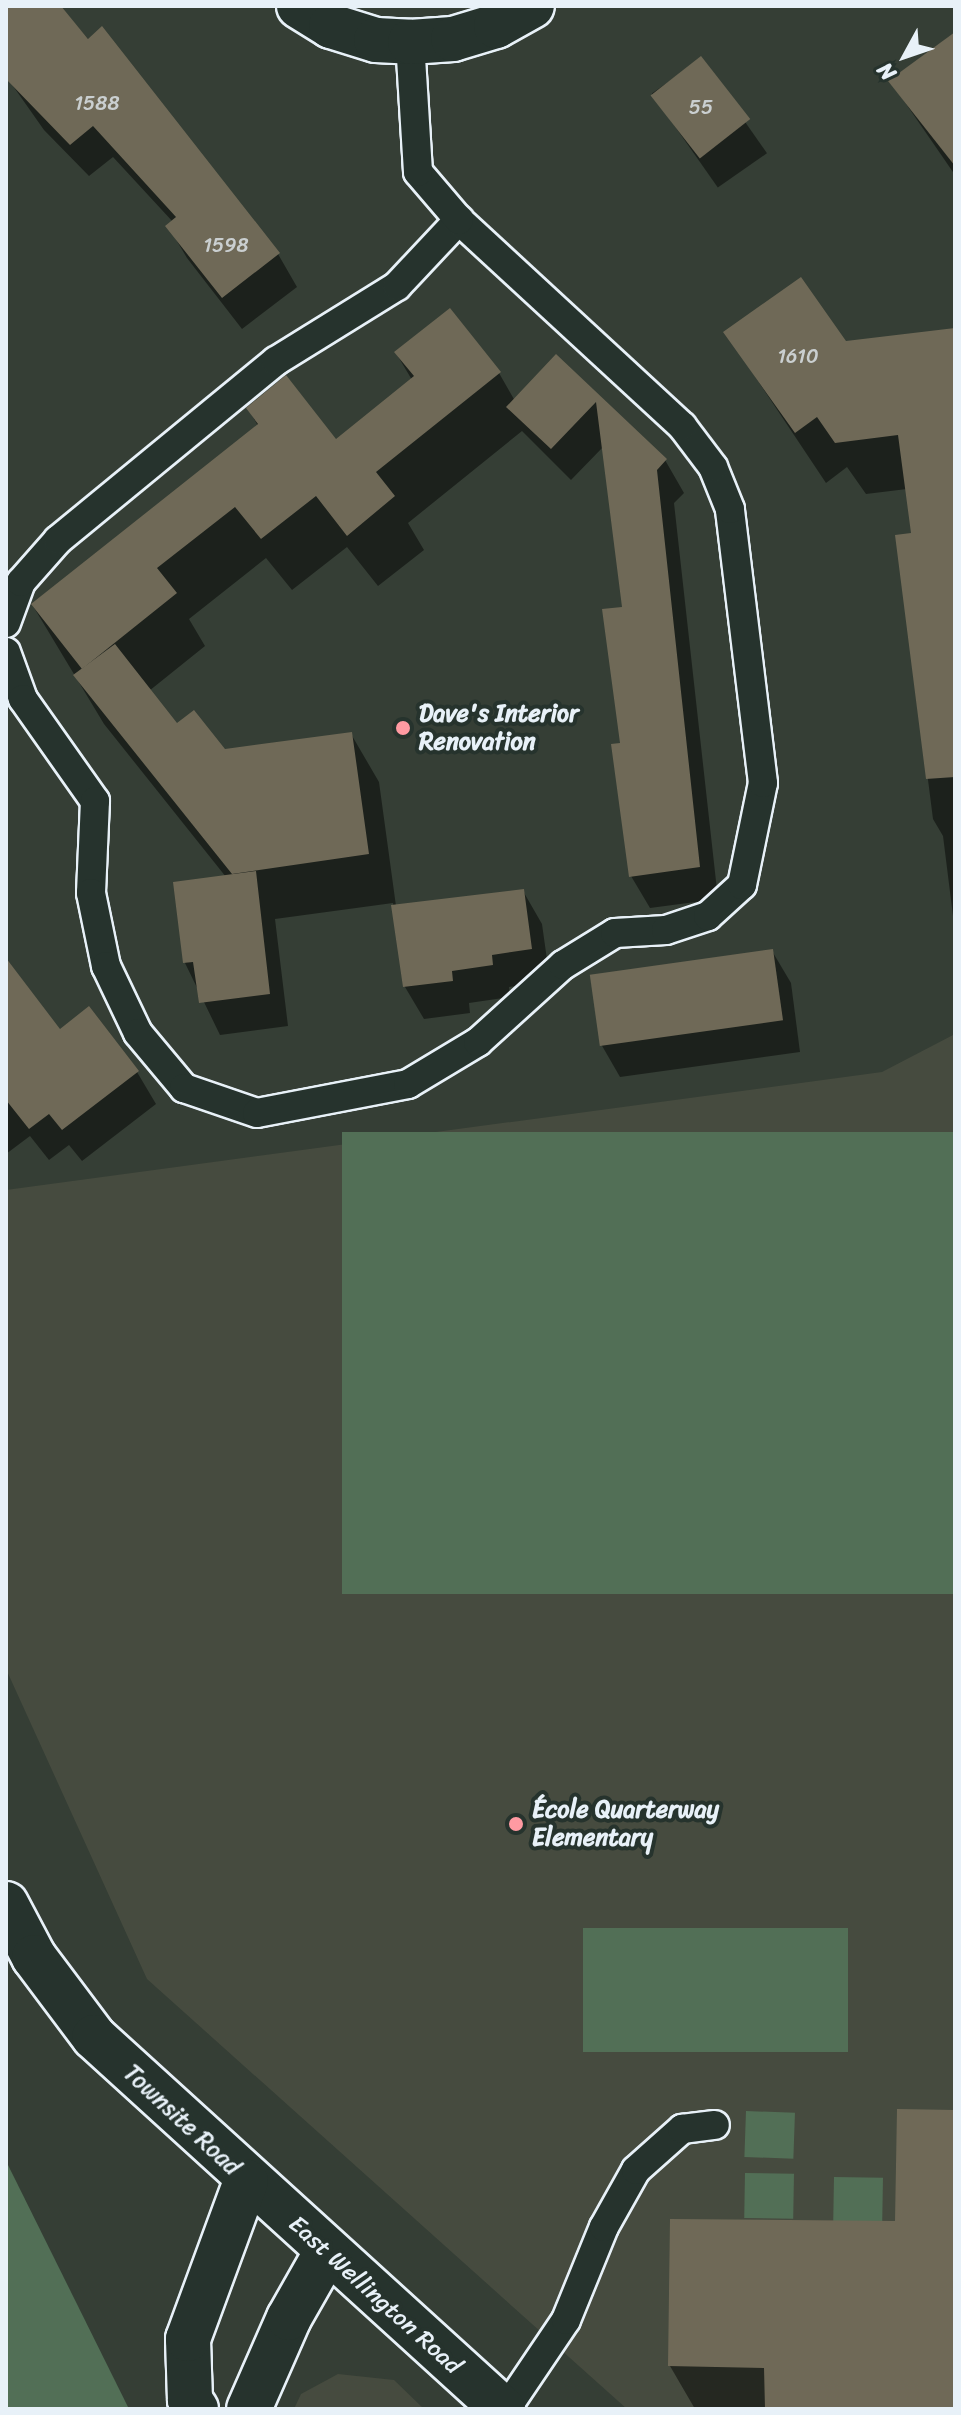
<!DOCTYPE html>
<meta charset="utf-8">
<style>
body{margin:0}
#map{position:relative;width:961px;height:2415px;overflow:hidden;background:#353e35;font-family:Sriracha,sans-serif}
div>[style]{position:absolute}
.built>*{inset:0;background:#464b3f}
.green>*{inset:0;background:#526f56;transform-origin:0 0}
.shadow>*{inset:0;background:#0007;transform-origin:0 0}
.building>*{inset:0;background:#6f6957;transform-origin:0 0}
.roads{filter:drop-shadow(2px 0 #e8f1f8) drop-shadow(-2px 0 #e8f1f8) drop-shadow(0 2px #e8f1f8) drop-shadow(0 -2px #e8f1f8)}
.service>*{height:28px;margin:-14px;padding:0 14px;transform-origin:14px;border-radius:14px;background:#26332d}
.minor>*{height:44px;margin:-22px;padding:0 22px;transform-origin:22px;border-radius:22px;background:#26332d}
.tertiary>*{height:44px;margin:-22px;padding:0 22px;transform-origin:22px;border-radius:22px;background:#26332d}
.dots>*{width:22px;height:22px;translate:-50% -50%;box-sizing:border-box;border:4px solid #26332d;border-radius:50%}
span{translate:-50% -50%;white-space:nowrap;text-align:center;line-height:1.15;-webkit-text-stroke:8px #26332d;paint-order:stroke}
.number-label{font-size:20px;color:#cacfd0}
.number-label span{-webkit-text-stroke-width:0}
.poi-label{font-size:24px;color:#e8f1f8;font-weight:700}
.left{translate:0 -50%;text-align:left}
.street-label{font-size:24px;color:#e8f1f8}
.frame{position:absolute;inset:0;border:8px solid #e8f1f8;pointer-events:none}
.north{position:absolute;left:865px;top:16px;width:80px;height:80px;-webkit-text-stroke:6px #26332d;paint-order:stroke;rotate:230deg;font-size:22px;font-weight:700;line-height:32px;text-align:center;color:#e8f1f8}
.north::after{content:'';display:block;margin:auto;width:28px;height:36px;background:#e8f1f8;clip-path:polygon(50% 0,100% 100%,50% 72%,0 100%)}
</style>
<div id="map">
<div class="built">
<i style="clip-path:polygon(955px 1034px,955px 2409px,627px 2409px,147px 1979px,6px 1669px,6px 1190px,882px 1072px)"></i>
<i style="clip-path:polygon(338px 2374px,394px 2380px,424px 2409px,294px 2409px,301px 2394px)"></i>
</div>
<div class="green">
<i style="left:955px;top:1132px;width:462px;height:613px;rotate:90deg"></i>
<i style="left:583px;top:1928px;width:265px;height:124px"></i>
<i style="left:746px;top:2111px;width:49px;height:46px;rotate:2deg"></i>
<i style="clip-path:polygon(6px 2161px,129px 2409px,6px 2409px)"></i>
<i style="left:745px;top:2173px;width:49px;height:45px;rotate:1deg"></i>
<i style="left:834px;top:2177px;width:49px;height:45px;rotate:1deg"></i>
</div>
<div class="shadow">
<i style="clip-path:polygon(6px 6px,59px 6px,278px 254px,297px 287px,242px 329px,187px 258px,168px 226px,173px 222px,113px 157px,89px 176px,44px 130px,6px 76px)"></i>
<i style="clip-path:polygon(955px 36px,955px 175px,891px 82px)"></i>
<i style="left:701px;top:59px;width:115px;height:60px;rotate:55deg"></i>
<i style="clip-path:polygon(955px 330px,955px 932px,943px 836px,933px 819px,897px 537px,914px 535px,907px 489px,866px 494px,847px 467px,826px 483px,726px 333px,846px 343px)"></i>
<i style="clip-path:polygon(396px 353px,499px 373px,515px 401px,556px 357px,665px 460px,684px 493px,674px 503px,718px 899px,650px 908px,631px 876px,622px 744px,624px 609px,604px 446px,571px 480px,522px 431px,408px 523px,424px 550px,378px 586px,347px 547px,292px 590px,266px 558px,189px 619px,205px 646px,149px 691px,177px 726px,224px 751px,351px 734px,379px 782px,396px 906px,523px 891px,542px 924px,550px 981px,509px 987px,510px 997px,469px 1003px,470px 1013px,424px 1019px,405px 987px,393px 903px,275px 919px,288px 1026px,220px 1035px,185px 963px,226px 877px,104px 724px,33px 606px,258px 426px,248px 408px,335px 441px,412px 380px)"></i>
<i style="clip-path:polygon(772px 951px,791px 983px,800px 1052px,620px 1077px,601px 1044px)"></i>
<i style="clip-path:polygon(6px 961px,59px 1032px,137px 1072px,156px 1104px,82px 1161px,69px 1145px,49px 1160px,30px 1136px,6px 1154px)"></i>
<i style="clip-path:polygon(955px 2112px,955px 2409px,695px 2409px,670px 2366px,897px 2223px)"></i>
</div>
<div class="building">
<i style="clip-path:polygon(6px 6px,61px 6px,88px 39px,102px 26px,280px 253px,222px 298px,165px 226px,176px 217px,93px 126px,70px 145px,6px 79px)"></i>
<i style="clip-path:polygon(955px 32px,955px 166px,888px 81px)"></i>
<i style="left:701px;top:56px;width:80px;height:64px;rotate:52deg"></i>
<i style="clip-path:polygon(801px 277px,846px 341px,955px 328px,955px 777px,926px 779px,895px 535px,911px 533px,898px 435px,835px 443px,817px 417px,795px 433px,723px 332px)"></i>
<i style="clip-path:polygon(450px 308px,501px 372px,376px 472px,395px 496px,347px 536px,316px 496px,261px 539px,235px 507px,157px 568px,177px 593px,82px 669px,31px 604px,258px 424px,246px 408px,286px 375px,336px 439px,414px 376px,394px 352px)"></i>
<i style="clip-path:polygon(556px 354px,667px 459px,657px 470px,700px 867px,629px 877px,611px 744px,620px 743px,602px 609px,622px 607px,596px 402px,551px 449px,506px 407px)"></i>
<i style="clip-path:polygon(115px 644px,177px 723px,194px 710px,225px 749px,352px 732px,369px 854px,232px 874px,73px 675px)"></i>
<i style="clip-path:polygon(256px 871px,270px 994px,199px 1003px,193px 962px,183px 963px,173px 882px)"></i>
<i style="clip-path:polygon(524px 889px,532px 949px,492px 955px,493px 965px,452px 971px,453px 981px,403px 987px,391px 905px)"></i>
<i style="left:773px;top:949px;width:72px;height:185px;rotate:82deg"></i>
<i style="clip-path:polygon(6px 958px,60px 1029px,89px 1006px,139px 1071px,62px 1130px,49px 1114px,29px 1129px,6px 1100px)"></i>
<i style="clip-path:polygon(897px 2109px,955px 2110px,955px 2409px,765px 2409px,764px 2368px,668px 2366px,670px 2219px,895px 2221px)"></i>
</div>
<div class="roads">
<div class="service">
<i style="left:6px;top:623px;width:44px;rotate:-69.9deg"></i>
<i style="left:21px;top:582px;width:56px;rotate:-48.6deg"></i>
<i style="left:58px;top:540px;width:282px;rotate:-39.4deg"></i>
<i style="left:276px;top:361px;width:142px;rotate:-31.8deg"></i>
<i style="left:397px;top:286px;width:91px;rotate:-46.8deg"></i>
<i style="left:6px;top:652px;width:50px;rotate:70.1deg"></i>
<i style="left:23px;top:699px;width:125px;rotate:54.8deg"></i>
<i style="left:95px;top:801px;width:92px;rotate:92.5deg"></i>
<i style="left:91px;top:893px;width:75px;rotate:78.4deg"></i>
<i style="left:106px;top:966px;width:74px;rotate:64.5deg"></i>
<i style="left:138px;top:1033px;width:72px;rotate:50.1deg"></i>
<i style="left:184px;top:1088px;width:77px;rotate:18.9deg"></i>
<i style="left:257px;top:1113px;width:154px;rotate:-10.9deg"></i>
<i style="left:408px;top:1084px;width:82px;rotate:-31deg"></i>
<i style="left:478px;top:1042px;width:115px;rotate:-42.2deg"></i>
<i style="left:563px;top:965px;width:61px;rotate:-31.6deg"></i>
<i style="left:615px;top:933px;width:51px;rotate:-3.4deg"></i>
<i style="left:666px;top:930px;width:44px;rotate:-18.4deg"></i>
<i style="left:708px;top:916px;width:46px;rotate:-42.4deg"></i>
<i style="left:742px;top:885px;width:104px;rotate:-78.4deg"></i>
<i style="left:763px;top:783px;width:276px;rotate:-96.9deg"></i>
<i style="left:730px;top:509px;width:45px;rotate:-112deg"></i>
<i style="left:713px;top:467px;width:51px;rotate:-127.1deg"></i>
<i style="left:682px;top:426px;width:304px;rotate:-137.3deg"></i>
<i style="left:459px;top:220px;width:63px;rotate:-130.5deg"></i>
<i style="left:418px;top:172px;width:130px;rotate:-93.5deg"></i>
<i style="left:506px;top:2409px;width:107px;rotate:-56deg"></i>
<i style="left:566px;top:2320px;width:100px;rotate:-67.8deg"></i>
<i style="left:604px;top:2227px;width:65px;rotate:-60.7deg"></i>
<i style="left:636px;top:2170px;width:62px;rotate:-41.7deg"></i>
<i style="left:682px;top:2129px;width:33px;rotate:-7deg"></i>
</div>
<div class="minor">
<i style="left:299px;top:6px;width:38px;rotate:32deg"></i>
<i style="left:331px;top:26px;width:47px;rotate:17.3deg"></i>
<i style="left:376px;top:40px;width:34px;rotate:3deg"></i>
<i style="left:410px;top:42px;width:43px;rotate:-4deg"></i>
<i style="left:453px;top:39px;width:45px;rotate:-16.8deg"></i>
<i style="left:496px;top:26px;width:41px;rotate:-29.1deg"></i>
</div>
<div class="tertiary">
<i style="left:6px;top:1904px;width:60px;rotate:62.2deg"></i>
<i style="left:34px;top:1957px;width:100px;rotate:53.1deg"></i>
<i style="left:94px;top:2037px;width:553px;rotate:42.29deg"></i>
<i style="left:196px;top:2409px;width:11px;rotate:-124deg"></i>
<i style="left:190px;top:2400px;width:61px;rotate:-91.9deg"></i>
<i style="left:188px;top:2339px;width:168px;rotate:-69.8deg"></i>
<i style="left:249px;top:2409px;width:99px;rotate:-66.3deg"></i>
<i style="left:289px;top:2318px;width:77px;rotate:-60.4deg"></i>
</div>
</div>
<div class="dots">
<i style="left:403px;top:728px;background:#ff9aa2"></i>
<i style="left:516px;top:1824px;background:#ff9aa2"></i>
</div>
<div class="number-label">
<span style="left:97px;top:103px">1588</span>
<span style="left:701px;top:107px">55</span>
<span style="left:226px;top:245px">1598</span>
<span style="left:798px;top:356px">1610</span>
</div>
<div class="poi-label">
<span class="left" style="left:419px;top:728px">Dave's Interior<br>Renovation</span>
<span class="left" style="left:532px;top:1824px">École Quarterway<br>Elementary</span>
</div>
<div class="street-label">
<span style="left:182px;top:2120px;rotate:43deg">Townsite Road</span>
<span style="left:375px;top:2295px;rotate:42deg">East Wellington Road</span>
</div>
<div class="frame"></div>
<div class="north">N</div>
</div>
